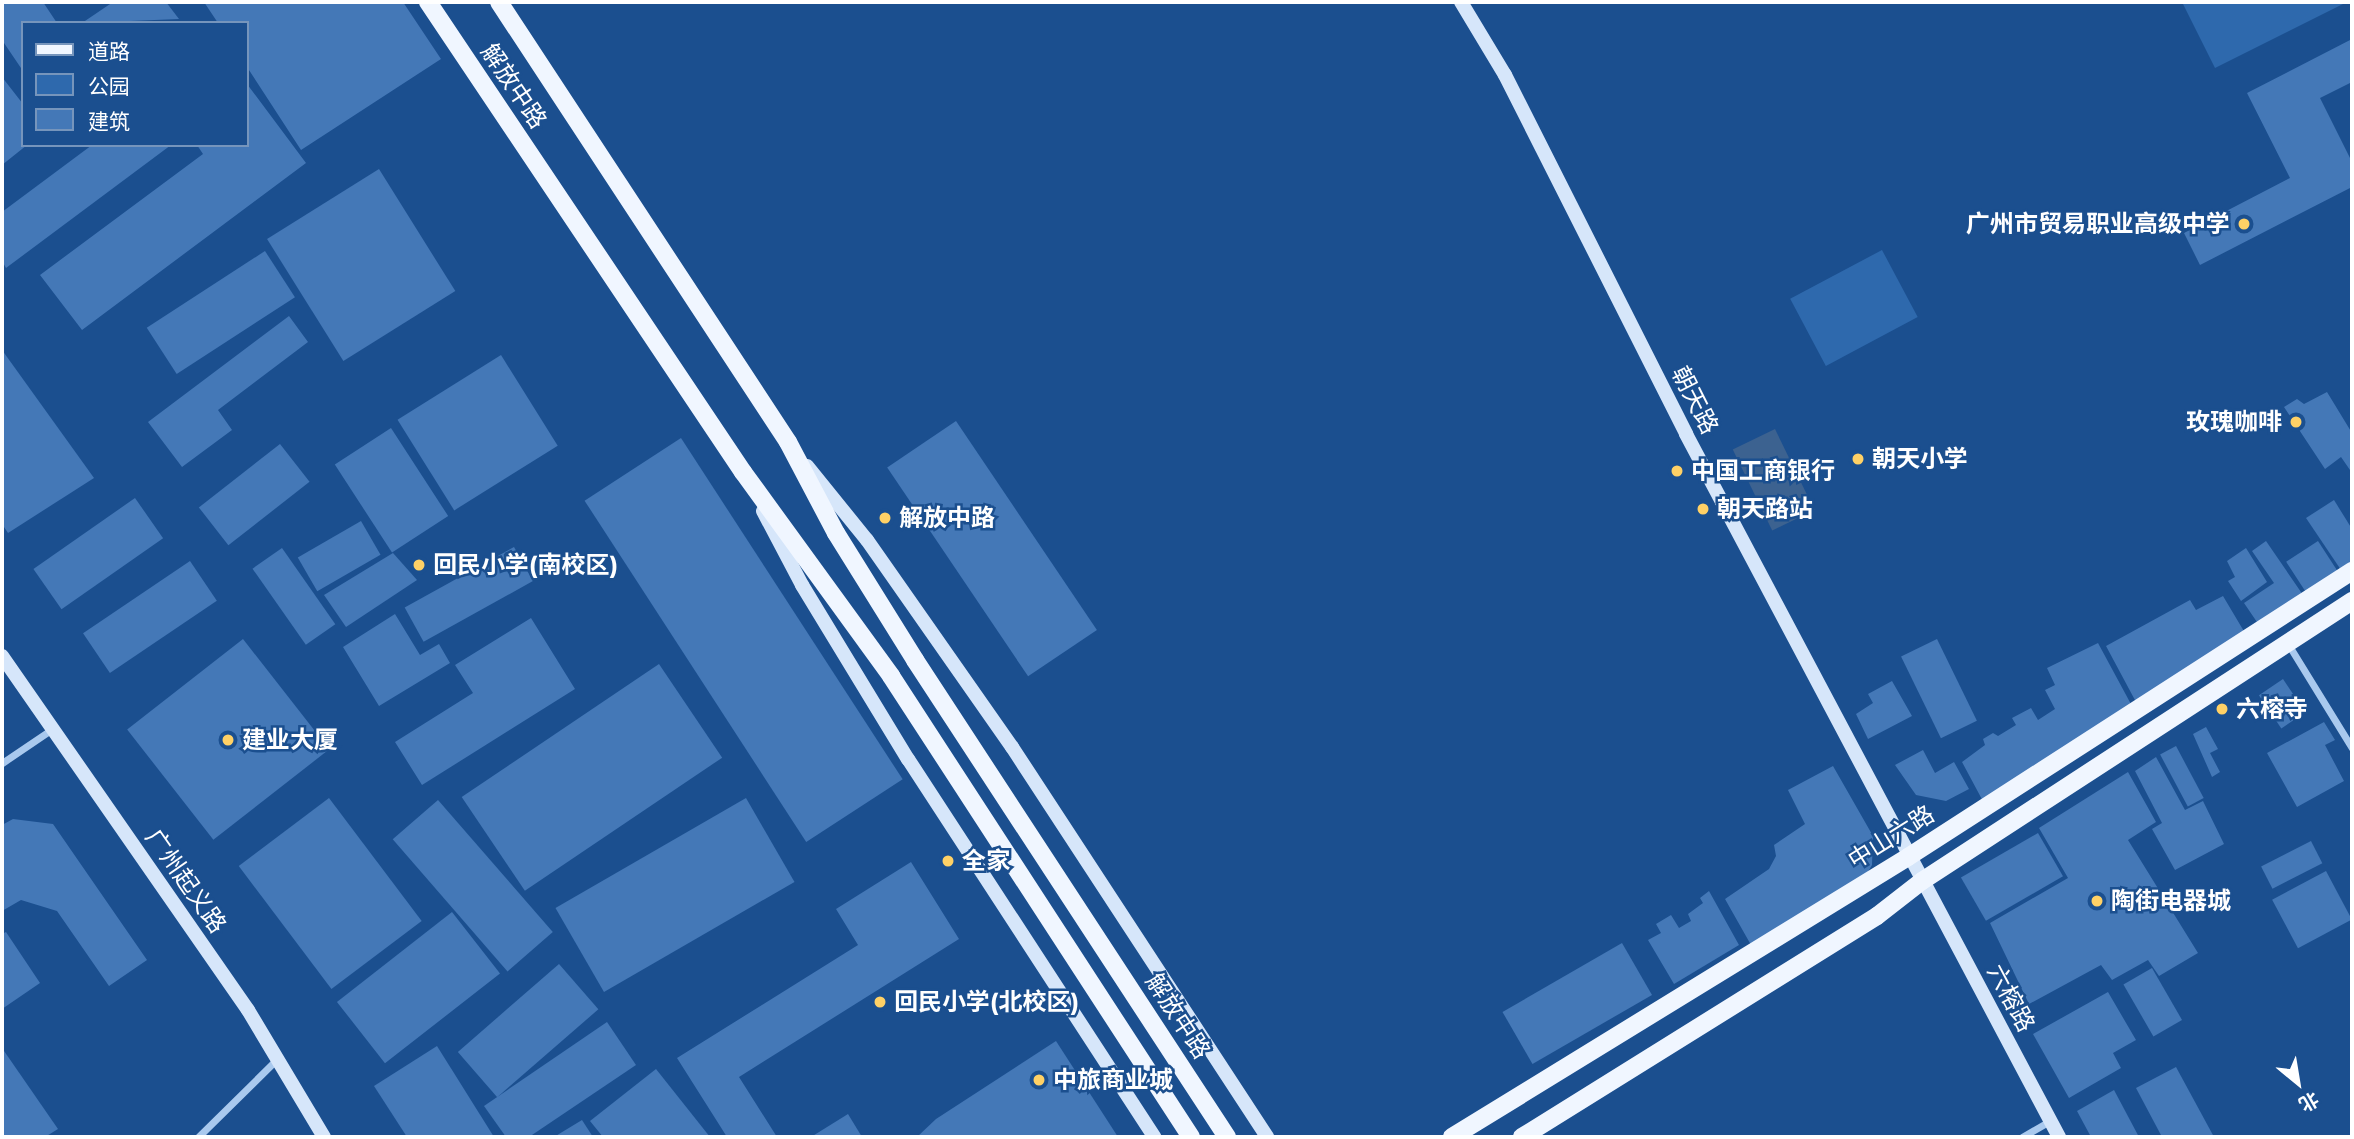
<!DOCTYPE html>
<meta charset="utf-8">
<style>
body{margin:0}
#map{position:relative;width:2354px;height:1139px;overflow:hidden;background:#1b4f8f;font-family:Montserrat,"Noto Sans SC",sans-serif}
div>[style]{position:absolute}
.green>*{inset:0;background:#2e69ad;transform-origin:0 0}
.water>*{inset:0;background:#3c6290;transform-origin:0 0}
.building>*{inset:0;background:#4478b7;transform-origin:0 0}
.street>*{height:7px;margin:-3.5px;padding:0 3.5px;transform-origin:3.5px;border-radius:3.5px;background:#a9c9ee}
.secondary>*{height:14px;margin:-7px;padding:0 7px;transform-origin:7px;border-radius:7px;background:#d6e6fa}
.primary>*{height:18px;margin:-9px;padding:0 9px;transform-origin:9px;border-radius:9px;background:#f0f6ff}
.dots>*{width:19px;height:19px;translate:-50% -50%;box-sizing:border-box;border:4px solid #1b4f8f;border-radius:50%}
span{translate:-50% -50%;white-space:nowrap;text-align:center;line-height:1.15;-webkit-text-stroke:5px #1b4f8f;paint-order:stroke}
.street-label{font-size:24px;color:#fff}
.poi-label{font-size:24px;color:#fff;font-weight:700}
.right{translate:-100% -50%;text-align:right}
.left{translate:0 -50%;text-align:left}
.frame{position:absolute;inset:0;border:4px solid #fff;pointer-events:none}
.legend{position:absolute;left:21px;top:21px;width:228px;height:126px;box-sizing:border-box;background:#1b4f8f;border:2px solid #7695bc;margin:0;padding:9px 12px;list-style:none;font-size:21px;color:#fff}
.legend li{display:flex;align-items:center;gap:14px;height:35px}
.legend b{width:35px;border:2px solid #7695bc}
.north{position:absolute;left:2263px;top:1048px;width:70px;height:70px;-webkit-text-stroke:5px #1b4f8f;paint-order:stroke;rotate:150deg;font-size:19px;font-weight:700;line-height:28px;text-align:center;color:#fff}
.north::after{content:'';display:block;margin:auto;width:24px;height:32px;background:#fff;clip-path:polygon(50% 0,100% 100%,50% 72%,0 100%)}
</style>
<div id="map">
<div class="green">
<i style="clip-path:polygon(2182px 2px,2347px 2px,2215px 68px)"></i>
<i style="left:1882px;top:250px;width:76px;height:104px;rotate:62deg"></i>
</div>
<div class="water">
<i style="left:1775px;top:429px;width:90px;height:47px;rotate:64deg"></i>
</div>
<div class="building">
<i style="clip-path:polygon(2px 2px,43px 2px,57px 23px,23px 23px,23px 71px,2px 40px)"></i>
<i style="clip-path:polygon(113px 2px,166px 2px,179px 19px,82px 23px)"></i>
<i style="clip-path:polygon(204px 2px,403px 2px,441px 59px,301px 150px,247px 67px,247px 23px,218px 23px)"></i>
<i style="clip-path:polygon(2352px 39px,2352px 82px,2320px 98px,2352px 162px,2352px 187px,2200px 265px,2184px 233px,2290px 178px,2247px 93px)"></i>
<i style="clip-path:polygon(2px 77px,23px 104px,23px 145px,27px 145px,2px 165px)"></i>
<i style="clip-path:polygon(247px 84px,306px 163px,82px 330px,40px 275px,203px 154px,197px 145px,247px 145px)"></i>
<i style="clip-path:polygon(92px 145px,171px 145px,6px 268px,2px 261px,2px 212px)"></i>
<i style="left:379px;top:169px;width:144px;height:132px;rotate:58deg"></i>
<i style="left:265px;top:251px;width:55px;height:141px;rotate:57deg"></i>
<i style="clip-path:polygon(289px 316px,308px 342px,218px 410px,232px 430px,182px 467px,148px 422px)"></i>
<i style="clip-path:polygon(2px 350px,94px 478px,8px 533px,2px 524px)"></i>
<i style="left:501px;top:355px;width:107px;height:122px;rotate:58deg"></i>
<i style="clip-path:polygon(2327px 392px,2352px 433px,2350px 470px,2341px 457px,2325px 469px,2284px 407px,2297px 399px,2304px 404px)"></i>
<i style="left:956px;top:421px;width:252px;height:83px;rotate:56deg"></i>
<i style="left:391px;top:428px;width:105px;height:67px;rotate:57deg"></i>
<i style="left:681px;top:438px;width:407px;height:115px;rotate:57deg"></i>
<i style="left:280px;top:444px;width:48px;height:103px;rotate:52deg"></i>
<i style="left:135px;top:498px;width:49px;height:124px;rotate:55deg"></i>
<i style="clip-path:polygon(2334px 500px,2352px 529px,2352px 562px,2341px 570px,2306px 518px)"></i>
<i style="left:361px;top:521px;width:39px;height:73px;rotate:60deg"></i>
<i style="clip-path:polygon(2266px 541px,2303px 595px,2259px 625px,2244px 603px,2274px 583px,2252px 551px)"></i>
<i style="left:2318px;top:541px;width:37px;height:38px;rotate:57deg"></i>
<i style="left:514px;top:547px;width:39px;height:125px;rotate:61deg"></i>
<i style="left:282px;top:548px;width:93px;height:36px;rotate:55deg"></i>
<i style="clip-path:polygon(2246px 548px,2267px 582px,2241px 601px,2228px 581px,2235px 577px,2227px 561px)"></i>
<i style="clip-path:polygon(393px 553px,417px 580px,346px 627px,324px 595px)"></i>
<i style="left:190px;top:561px;width:48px;height:129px;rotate:56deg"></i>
<i style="clip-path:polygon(2223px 596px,2245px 633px,2136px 702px,2106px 646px,2190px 600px,2196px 610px)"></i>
<i style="clip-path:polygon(395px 614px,420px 655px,439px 644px,450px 663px,379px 706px,343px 647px)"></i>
<i style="clip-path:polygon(531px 618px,575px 689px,422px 785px,395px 742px,473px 693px,455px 665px)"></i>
<i style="left:243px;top:639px;width:140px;height:147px;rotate:52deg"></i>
<i style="left:1937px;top:639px;width:91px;height:40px;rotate:64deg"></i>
<i style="clip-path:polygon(2098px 643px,2132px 706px,1985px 805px,1962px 762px,1985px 745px,1983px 739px,1993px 733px,1998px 736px,2016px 725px,2012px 718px,2031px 708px,2038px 720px,2055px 709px,2045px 690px,2055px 685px,2047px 668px)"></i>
<i style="left:659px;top:664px;width:113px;height:238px;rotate:56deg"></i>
<i style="left:2283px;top:679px;width:40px;height:29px;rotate:56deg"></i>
<i style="clip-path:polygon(1892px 681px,1912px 716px,1868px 739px,1856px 714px,1873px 703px,1868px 694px)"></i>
<i style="clip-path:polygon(2324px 722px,2335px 740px,2325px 745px,2344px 781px,2297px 807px,2267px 753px)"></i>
<i style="clip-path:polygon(2206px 727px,2218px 749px,2210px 753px,2220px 772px,2212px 777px,2193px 734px)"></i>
<i style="left:2176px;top:746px;width:59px;height:18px;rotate:62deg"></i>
<i style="clip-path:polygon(1923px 750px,1935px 773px,1954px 762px,1969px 789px,1946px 801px,1916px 795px,1895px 765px)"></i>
<i style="clip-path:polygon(2156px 757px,2185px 810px,2203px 801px,2224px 844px,2175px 870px,2152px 829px,2162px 823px,2135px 771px)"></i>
<i style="clip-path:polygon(1833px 766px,1873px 836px,1872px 865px,1868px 872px,1751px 945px,1725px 899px,1769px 869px,1776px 856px,1774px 845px,1805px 824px,1788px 790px)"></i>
<i style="clip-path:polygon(2128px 772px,2156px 822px,2128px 840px,2198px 953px,2159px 976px,2148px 960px,2112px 980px,2101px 965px,2029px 1004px,1990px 923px,2068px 878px,2039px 828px)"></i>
<i style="left:329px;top:798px;width:154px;height:113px;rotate:53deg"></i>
<i style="left:746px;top:798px;width:97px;height:220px;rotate:60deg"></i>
<i style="left:438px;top:800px;width:175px;height:60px;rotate:49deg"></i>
<i style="clip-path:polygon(13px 819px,53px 824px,147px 960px,109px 986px,57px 911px,21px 900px,2px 911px,2px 825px)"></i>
<i style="left:2038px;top:833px;width:50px;height:89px;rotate:60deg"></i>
<i style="left:2311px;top:841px;width:25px;height:56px;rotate:63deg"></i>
<i style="clip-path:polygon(911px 862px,959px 939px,739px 1077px,777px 1137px,727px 1137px,677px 1058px,858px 945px,836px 909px)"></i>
<i style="left:2326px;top:871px;width:55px;height:61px;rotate:62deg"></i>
<i style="clip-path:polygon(1709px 891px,1739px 945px,1674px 984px,1648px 940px,1661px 933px,1656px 924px,1671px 915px,1679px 928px,1691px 921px,1688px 914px,1703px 903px,1700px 898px)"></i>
<i style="left:452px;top:912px;width:78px;height:146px;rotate:52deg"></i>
<i style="clip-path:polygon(6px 932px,40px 983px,2px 1009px,2px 934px)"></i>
<i style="left:1622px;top:943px;width:60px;height:138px;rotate:60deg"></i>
<i style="left:559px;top:964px;width:60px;height:134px;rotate:49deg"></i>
<i style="left:2152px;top:968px;width:60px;height:33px;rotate:60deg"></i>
<i style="clip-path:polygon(2108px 992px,2136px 1040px,2113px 1053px,2121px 1068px,2069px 1098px,2033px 1034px)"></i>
<i style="clip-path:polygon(607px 1022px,636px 1065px,529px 1137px,506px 1137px,484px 1106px)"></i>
<i style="clip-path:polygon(1056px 1041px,1118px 1137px,917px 1137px,936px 1119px)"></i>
<i style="clip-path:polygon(437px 1046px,494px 1137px,407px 1137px,374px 1086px)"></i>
<i style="clip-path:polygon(2px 1048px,58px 1129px,45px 1137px,2px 1137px)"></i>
<i style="clip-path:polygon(2176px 1067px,2214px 1137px,2162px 1137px,2136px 1088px)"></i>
<i style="clip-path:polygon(656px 1069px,710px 1137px,603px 1137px,590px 1121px)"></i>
<i style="clip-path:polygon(2114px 1090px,2139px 1137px,2091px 1137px,2077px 1111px)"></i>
<i style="clip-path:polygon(848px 1114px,862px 1137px,811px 1137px)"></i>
<i style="clip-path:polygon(582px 1120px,593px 1137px,554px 1137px)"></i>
</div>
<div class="street">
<i style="left:2288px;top:644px;width:122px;rotate:58.4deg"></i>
<i style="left:2px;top:763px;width:60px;rotate:-34.2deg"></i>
<i style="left:198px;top:1137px;width:111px;rotate:-44.6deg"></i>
<i style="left:2022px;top:1137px;width:32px;rotate:-30deg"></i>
</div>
<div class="secondary">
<i style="left:1461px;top:2px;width:85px;rotate:58.9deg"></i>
<i style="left:1505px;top:75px;width:402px;rotate:63.2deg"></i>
<i style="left:1686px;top:434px;width:796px;rotate:62.05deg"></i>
<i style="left:807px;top:466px;width:95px;rotate:51deg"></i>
<i style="left:867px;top:540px;width:253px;rotate:55deg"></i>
<i style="left:1012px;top:747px;width:466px;rotate:56.8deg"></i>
<i style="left:763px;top:511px;width:84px;rotate:62.2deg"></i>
<i style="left:802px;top:585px;width:204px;rotate:58.7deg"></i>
<i style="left:908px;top:759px;width:451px;rotate:56.9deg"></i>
<i style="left:2px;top:656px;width:431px;rotate:55.2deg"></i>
<i style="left:248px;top:1010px;width:148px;rotate:59.1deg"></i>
</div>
<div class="primary">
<i style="left:428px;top:2px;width:566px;rotate:56.17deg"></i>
<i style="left:743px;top:472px;width:252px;rotate:54deg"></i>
<i style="left:891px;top:676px;width:550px;rotate:56.95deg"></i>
<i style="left:499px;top:2px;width:526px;rotate:56.7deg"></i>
<i style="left:788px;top:442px;width:103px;rotate:62.2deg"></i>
<i style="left:836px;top:533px;width:150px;rotate:58.1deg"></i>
<i style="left:915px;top:660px;width:570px;rotate:56.81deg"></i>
<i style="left:1452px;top:1137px;width:535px;rotate:-31.55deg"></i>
<i style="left:1908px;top:857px;width:528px;rotate:-32.79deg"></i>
<i style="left:1522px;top:1137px;width:418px;rotate:-31.9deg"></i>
<i style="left:1877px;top:916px;width:57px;rotate:-37.9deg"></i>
<i style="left:1922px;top:881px;width:513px;rotate:-33.07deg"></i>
</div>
<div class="dots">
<i style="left:2244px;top:224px;background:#ffd166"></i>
<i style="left:2296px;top:422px;background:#ffd166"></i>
<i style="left:1858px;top:459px;background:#ffd166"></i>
<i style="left:1677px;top:471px;background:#ffd166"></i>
<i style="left:1703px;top:509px;background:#ffd166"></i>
<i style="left:885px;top:518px;background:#ffd166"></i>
<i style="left:419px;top:565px;background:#ffd166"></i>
<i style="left:2222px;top:709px;background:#ffd166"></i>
<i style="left:228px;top:740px;background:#ffd166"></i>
<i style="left:948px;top:861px;background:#ffd166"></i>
<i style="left:2097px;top:901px;background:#ffd166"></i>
<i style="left:880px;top:1002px;background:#ffd166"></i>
<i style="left:1039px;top:1080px;background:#ffd166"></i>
</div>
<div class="street-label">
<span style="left:514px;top:86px;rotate:56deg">解放中路</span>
<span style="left:1695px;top:400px;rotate:63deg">朝天路</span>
<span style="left:1891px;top:837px;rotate:-32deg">中山六路</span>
<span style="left:186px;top:881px;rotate:55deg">广州起义路</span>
<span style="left:2011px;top:998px;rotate:62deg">六榕路</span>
<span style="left:1178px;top:1016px;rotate:57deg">解放中路</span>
</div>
<div class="poi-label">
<span class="right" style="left:2230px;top:224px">广州市贸易职业高级中学</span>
<span class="right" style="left:2282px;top:422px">玫瑰咖啡</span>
<span class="left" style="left:1872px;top:459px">朝天小学</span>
<span class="left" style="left:1691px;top:471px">中国工商银行</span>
<span class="left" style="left:1717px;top:509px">朝天路站</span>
<span class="left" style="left:899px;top:518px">解放中路</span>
<span class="left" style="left:433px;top:565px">回民小学(南校区)</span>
<span class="left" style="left:2236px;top:709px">六榕寺</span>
<span class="left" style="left:242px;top:740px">建业大厦</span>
<span class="left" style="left:962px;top:861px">全家</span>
<span class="left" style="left:2111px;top:901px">陶街电器城</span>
<span class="left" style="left:894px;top:1002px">回民小学(北校区)</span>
<span class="left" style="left:1053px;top:1080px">中旅商业城</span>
</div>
<div class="frame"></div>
<ul class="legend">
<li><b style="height:9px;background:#f0f6ff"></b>道路</li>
<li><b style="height:19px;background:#2e69ad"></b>公园</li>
<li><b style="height:19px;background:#4478b7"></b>建筑</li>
</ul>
<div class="north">北</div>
</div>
